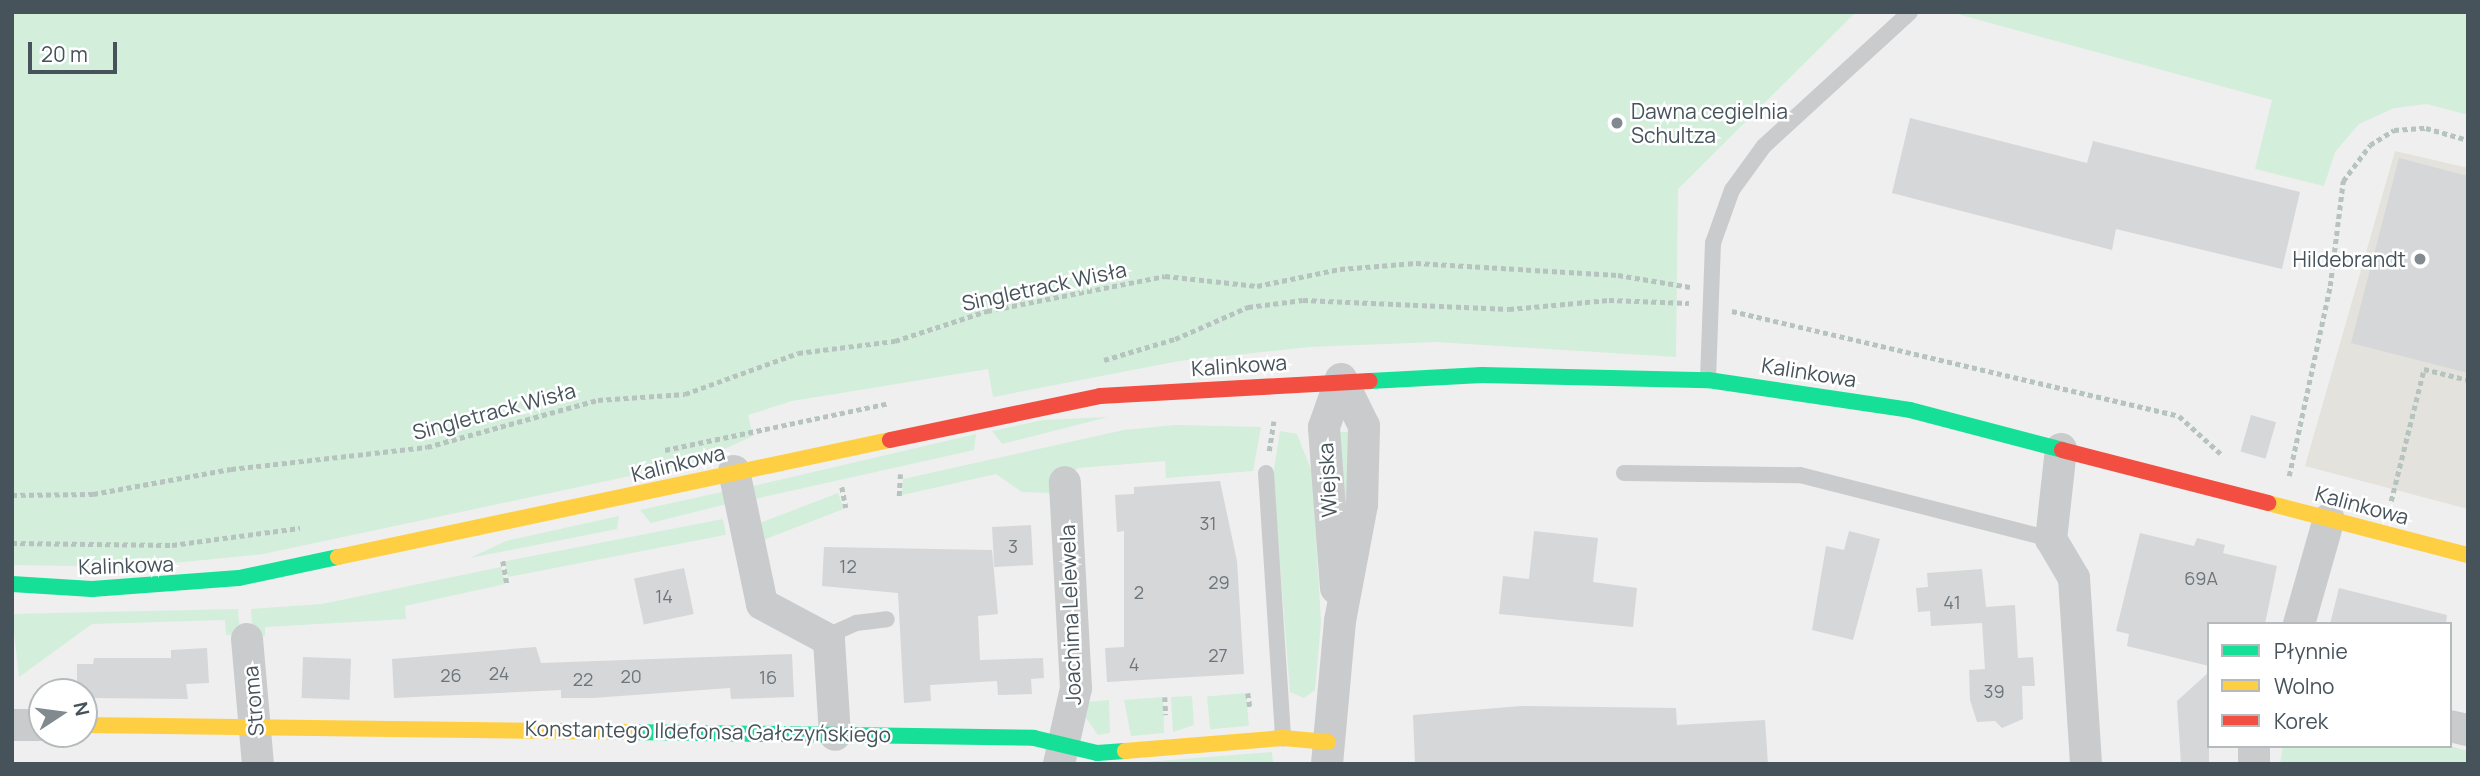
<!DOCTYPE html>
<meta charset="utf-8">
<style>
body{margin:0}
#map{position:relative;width:2480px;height:776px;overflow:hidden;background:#efefef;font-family:Manrope,sans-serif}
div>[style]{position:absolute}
.commercial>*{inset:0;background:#e4e2dc}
.green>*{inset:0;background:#d3eedb;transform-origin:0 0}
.building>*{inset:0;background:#d6d7d9;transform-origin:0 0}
.path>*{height:4.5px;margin-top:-2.25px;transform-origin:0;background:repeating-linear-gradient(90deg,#b6c3be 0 5px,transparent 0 8.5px)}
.lane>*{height:16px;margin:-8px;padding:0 8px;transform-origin:8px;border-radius:8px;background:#c9cbcd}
.street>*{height:32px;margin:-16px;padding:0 16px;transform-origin:16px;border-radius:16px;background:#c9cbcd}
.fast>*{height:16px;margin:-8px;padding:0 8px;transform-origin:8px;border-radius:8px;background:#16e098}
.slow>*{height:16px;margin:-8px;padding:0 8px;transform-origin:8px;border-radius:8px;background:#ffcf43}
.jam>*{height:16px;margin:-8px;padding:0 8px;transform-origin:8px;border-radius:8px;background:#f24e42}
.dots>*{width:19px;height:19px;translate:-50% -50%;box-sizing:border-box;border:4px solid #fff;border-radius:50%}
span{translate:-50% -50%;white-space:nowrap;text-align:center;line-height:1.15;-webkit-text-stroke:5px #fff;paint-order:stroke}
.number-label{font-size:18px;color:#6c767c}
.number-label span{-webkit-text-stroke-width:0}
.poi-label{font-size:21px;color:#46535b}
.left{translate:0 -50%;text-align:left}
.right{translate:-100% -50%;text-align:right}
.street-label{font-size:21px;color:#46535b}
.frame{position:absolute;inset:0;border:14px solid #46535b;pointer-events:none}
.legend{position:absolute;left:2207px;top:622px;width:245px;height:126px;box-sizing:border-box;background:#fff;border:2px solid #b5babd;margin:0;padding:9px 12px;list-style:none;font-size:21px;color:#46535b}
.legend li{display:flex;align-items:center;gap:14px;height:35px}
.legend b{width:35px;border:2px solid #b5babd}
.north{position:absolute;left:28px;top:678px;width:70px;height:70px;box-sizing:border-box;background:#fff;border:2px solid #b5babd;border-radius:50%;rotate:77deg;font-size:19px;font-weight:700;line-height:28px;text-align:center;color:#46535b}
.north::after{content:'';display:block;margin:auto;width:24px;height:32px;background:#818a8f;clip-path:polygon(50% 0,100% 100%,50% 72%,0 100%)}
.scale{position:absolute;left:28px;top:42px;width:89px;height:32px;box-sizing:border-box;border:4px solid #46535b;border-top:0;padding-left:9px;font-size:21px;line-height:24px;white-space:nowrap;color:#46535b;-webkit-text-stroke:5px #fff;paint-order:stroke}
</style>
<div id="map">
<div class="commercial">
<i style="clip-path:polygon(2395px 151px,2468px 168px,2468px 509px,2305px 466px)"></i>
</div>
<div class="green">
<i style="clip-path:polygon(12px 12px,1856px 12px,1678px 189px,1676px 357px,1436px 342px,1309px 347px,1179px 361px,993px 397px,988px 369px,792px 401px,748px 415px,753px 436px,696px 462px,263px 554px,133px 567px,12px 565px)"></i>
<i style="clip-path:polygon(1950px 12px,2468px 12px,2468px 115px,2427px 104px,2394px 108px,2359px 124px,2335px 152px,2324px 186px,2255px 169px,2272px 100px)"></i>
<i style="clip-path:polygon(1108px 417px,1002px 444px,992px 431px,1043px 420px)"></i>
<i style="clip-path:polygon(1175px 425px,1261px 427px,1253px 471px,1166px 478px,1165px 461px,1078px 468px,1050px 493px,1022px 492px,996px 474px,902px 495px,903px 479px,1124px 430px)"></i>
<i style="clip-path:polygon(1280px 431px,1297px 434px,1312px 472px,1321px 622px,1315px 690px,1304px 698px,1290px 692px,1273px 475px)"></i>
<i style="clip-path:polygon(1335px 432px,1355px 432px,1345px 515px)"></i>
<i style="clip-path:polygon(976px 434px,974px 450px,750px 500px,749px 487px)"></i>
<i style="clip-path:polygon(731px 490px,735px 502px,651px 523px,640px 510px)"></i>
<i style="left:838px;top:493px;width:17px;height:88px;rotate:69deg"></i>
<i style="clip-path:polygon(619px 516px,617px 529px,470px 558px,506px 541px)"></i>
<i style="left:723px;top:519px;width:16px;height:222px;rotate:79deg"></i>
<i style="clip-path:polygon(501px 567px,505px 584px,405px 606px,406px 619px,265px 627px,265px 636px,253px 637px,251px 609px,322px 604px)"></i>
<i style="clip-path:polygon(238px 609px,240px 634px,226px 635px,225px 620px,92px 624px,19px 677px,12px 614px)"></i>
<i style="left:1246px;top:693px;width:33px;height:39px;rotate:85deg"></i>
<i style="clip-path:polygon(1192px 696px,1194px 725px,1173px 732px,1171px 697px)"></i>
<i style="clip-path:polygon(1163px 697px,1164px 733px,1131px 736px,1124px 700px)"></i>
<i style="clip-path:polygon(1109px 700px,1110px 733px,1098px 735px,1086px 718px,1087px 702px)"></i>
<i style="clip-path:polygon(2283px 746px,2450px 746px,2468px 751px,2468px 764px,2280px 764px)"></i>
<i style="clip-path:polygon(1272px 752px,1273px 764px,1120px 764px)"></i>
</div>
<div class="building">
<i style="clip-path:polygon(1910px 118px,2087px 163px,2093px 141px,2300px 192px,2282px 269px,2116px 229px,2112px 250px,1892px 193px)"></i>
<i style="clip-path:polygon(2399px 158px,2468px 176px,2468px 373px,2351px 343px)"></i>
<i style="left:2251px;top:415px;width:26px;height:38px;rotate:16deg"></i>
<i style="clip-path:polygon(1220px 481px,1237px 561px,1244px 674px,1107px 682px,1105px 648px,1124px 647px,1124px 531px,1117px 532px,1115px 495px,1134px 494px,1134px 487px)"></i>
<i style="left:1031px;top:525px;width:40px;height:39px;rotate:87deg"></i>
<i style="clip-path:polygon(1534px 531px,1598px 538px,1593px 582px,1637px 588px,1633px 627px,1499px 614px,1503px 576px,1529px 579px)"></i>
<i style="clip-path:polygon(1849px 531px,1880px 539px,1853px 640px,1812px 630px,1826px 546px,1844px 550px)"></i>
<i style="clip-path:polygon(2140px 533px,2194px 546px,2197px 538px,2225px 545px,2223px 553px,2277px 566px,2265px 624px,2209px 624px,2209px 666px,2127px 646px,2129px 634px,2116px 631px)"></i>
<i style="clip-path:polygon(824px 547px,992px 550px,998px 614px,978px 616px,980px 660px,1043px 658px,1044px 678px,1031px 679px,1032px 694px,998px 695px,997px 681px,930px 685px,931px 701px,904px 703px,898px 593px,822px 586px)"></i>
<i style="left:684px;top:568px;width:47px;height:51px;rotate:78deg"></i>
<i style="clip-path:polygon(1982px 569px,1986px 607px,2015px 605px,2018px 658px,2033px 657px,2035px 686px,2022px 686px,2023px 719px,2002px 728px,1995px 721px,1977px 722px,1970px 700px,1969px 670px,1985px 669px,1982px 623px,1931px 626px,1930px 611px,1918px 612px,1916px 588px,1928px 587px,1927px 573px)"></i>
<i style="clip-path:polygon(2339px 588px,2447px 615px,2446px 624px,2330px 624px)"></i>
<i style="clip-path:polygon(536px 647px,541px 663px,792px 654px,794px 697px,731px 699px,730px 688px,593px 698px,561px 698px,561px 690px,394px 698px,392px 659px)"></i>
<i style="clip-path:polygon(207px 648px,209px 683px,186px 684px,188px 699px,93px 698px,77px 692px,77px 664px,93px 664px,94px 658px,171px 658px,171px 650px)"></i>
<i style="left:303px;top:657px;width:48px;height:41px;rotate:2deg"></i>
<i style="clip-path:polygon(2209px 672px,2209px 764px,2181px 764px,2177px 701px)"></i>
<i style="clip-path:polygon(1521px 706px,1676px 708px,1677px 725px,1765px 720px,1768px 764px,1415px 764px,1413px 715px)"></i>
</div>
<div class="path">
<i style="left:1732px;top:311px;width:459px;rotate:13.2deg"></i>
<i style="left:2179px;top:416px;width:57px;rotate:42.1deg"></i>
<i style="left:1104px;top:360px;width:74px;rotate:-16.5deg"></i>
<i style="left:1175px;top:339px;width:80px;rotate:-23.7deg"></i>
<i style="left:1248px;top:307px;width:55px;rotate:-7.3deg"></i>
<i style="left:1303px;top:300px;width:206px;rotate:2.5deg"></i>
<i style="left:1509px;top:309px;width:100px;rotate:-5.1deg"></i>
<i style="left:1609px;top:300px;width:80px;rotate:2.1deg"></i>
<i style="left:665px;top:450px;width:229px;rotate:-11.8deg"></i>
<i style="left:1269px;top:451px;width:30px;rotate:-81deg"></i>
<i style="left:2289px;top:476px;width:194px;rotate:-77.8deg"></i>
<i style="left:2330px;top:286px;width:106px;rotate:-82.9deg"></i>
<i style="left:2343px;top:181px;width:45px;rotate:-53.1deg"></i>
<i style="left:2370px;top:145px;width:28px;rotate:-32deg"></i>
<i style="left:2394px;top:130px;width:32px;rotate:-4deg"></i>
<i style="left:2426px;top:128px;width:44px;rotate:15.9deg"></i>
<i style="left:842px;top:487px;width:21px;rotate:79deg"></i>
<i style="left:12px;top:495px;width:81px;rotate:-0.7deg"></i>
<i style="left:93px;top:494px;width:140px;rotate:-10.3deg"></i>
<i style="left:231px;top:469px;width:197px;rotate:-6.4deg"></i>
<i style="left:427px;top:447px;width:177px;rotate:-15.4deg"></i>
<i style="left:598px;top:400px;width:87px;rotate:-3.9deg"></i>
<i style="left:685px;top:394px;width:120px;rotate:-19.9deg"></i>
<i style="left:798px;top:353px;width:98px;rotate:-7.1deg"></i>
<i style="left:895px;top:341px;width:97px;rotate:-18.1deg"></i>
<i style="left:987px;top:311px;width:181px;rotate:-11.1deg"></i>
<i style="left:1165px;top:276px;width:93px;rotate:6.2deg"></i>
<i style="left:1257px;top:286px;width:85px;rotate:-11.6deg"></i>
<i style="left:1340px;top:269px;width:76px;rotate:-4.5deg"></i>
<i style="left:1416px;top:263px;width:202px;rotate:3.4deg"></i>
<i style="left:1618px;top:275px;width:73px;rotate:9.5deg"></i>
<i style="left:899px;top:496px;width:22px;rotate:-87deg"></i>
<i style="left:2391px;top:501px;width:136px;rotate:-76deg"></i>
<i style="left:2424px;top:369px;width:45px;rotate:14deg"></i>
<i style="left:12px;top:543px;width:160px;rotate:0.7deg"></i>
<i style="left:172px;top:545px;width:129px;rotate:-7.6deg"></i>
<i style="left:503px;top:561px;width:23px;rotate:80deg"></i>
<i style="left:1248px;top:693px;width:15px;rotate:82deg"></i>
<i style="left:1165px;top:697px;width:18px;rotate:87deg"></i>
</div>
<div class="lane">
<i style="left:1708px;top:379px;width:136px;rotate:-87.9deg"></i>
<i style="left:1713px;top:243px;width:56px;rotate:-70.3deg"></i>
<i style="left:1732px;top:190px;width:54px;rotate:-54deg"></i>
<i style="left:1764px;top:146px;width:198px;rotate:-42.5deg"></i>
<i style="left:1266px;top:473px;width:266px;rotate:86.3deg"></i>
<i style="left:1624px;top:473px;width:176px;rotate:0.7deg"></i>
<i style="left:1800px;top:475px;width:259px;rotate:14.3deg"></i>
<i style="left:827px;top:636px;width:32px;rotate:-24deg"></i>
<i style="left:856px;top:623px;width:31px;rotate:-7deg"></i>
</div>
<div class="street">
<i style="left:2061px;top:449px;width:91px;rotate:96.3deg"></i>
<i style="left:2051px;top:539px;width:45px;rotate:59.5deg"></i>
<i style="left:2074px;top:578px;width:186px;rotate:86.3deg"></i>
<i style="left:734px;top:471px;width:136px;rotate:78.1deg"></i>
<i style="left:762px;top:604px;width:76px;rotate:28.2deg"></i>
<i style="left:829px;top:640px;width:95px;rotate:86.4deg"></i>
<i style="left:1336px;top:588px;width:161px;rotate:-94.3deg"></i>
<i style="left:1324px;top:427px;width:51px;rotate:-70.5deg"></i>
<i style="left:2299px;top:624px;width:109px;rotate:-74.1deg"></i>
<i style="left:247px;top:639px;width:125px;rotate:85deg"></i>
<i style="left:12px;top:725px;width:30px"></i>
<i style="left:2450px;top:726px;width:18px;rotate:13deg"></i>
<i style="left:2254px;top:746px;width:18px;rotate:90deg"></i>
<i style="left:1059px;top:764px;width:78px;rotate:-77.4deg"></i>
<i style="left:1076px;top:688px;width:206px;rotate:-93.1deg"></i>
<i style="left:1327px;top:764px;width:144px;rotate:-84.8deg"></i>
<i style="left:1340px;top:621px;width:118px;rotate:-79.3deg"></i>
<i style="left:1362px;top:505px;width:79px;rotate:-88.5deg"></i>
<i style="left:1364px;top:426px;width:52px;rotate:-116.1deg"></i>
</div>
<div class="fast">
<i style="left:1370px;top:381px;width:112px;rotate:-3.1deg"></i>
<i style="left:1482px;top:375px;width:226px;rotate:1.3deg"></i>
<i style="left:1708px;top:380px;width:204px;rotate:8.4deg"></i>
<i style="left:1910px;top:410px;width:157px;rotate:14.7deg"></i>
<i style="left:12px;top:584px;width:80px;rotate:3.6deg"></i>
<i style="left:92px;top:589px;width:147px;rotate:-4.3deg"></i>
<i style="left:239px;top:578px;width:101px;rotate:-12deg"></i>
<i style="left:628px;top:732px;width:406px;rotate:0.8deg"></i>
<i style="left:1034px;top:738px;width:65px;rotate:13.4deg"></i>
<i style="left:1097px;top:753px;width:28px;rotate:-4deg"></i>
</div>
<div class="slow">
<i style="left:2268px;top:503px;width:207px;rotate:14.6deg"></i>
<i style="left:338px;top:557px;width:564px;rotate:-11.97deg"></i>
<i style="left:84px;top:725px;width:544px;rotate:0.74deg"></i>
<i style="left:1125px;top:751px;width:159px;rotate:-4.7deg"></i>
<i style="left:1283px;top:738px;width:45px;rotate:5.1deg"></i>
</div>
<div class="jam">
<i style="left:890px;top:440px;width:215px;rotate:-11.8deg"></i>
<i style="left:1100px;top:396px;width:270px;rotate:-3.2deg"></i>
<i style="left:2062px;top:450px;width:213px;rotate:14.4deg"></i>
</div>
<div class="dots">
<i style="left:1617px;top:123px;background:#818a8f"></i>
<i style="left:2420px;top:259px;background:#818a8f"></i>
</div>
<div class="number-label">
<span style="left:1208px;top:523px">31</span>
<span style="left:1013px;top:546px">3</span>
<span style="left:848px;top:566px">12</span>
<span style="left:2201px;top:578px">69A</span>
<span style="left:1219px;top:582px">29</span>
<span style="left:1139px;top:592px">2</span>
<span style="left:664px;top:596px">14</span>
<span style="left:1952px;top:602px">41</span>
<span style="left:1218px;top:655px">27</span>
<span style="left:1134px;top:664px">4</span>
<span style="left:499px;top:673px">24</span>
<span style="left:451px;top:675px">26</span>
<span style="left:631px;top:676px">20</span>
<span style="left:768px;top:677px">16</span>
<span style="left:583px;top:679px">22</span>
<span style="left:1994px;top:691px">39</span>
</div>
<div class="poi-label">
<span class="left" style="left:1631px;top:123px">Dawna cegielnia<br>Schultza</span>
<span class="right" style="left:2406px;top:259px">Hildebrandt</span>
</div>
<div class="street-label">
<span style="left:1044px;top:286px;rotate:-12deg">Singletrack Wisła</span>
<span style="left:1239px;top:365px;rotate:-4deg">Kalinkowa</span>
<span style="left:1809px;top:372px;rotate:9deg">Kalinkowa</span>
<span style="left:494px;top:411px;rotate:-15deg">Singletrack Wisła</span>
<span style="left:678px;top:463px;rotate:-14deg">Kalinkowa</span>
<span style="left:1327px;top:480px;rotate:-93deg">Wiejska</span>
<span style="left:2362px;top:505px;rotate:15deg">Kalinkowa</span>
<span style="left:126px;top:565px;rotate:-2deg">Kalinkowa</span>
<span style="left:1070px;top:615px;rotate:-92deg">Joachima Lelewela</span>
<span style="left:253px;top:701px;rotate:-95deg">Stroma</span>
<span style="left:708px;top:731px;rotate:1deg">Konstantego Ildefonsa Gałczyńskiego</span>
</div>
<div class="frame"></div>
<ul class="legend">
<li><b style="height:9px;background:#16e098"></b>Płynnie</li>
<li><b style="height:9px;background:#ffcf43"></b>Wolno</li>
<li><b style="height:9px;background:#f24e42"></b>Korek</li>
</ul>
<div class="north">N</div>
<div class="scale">20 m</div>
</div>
